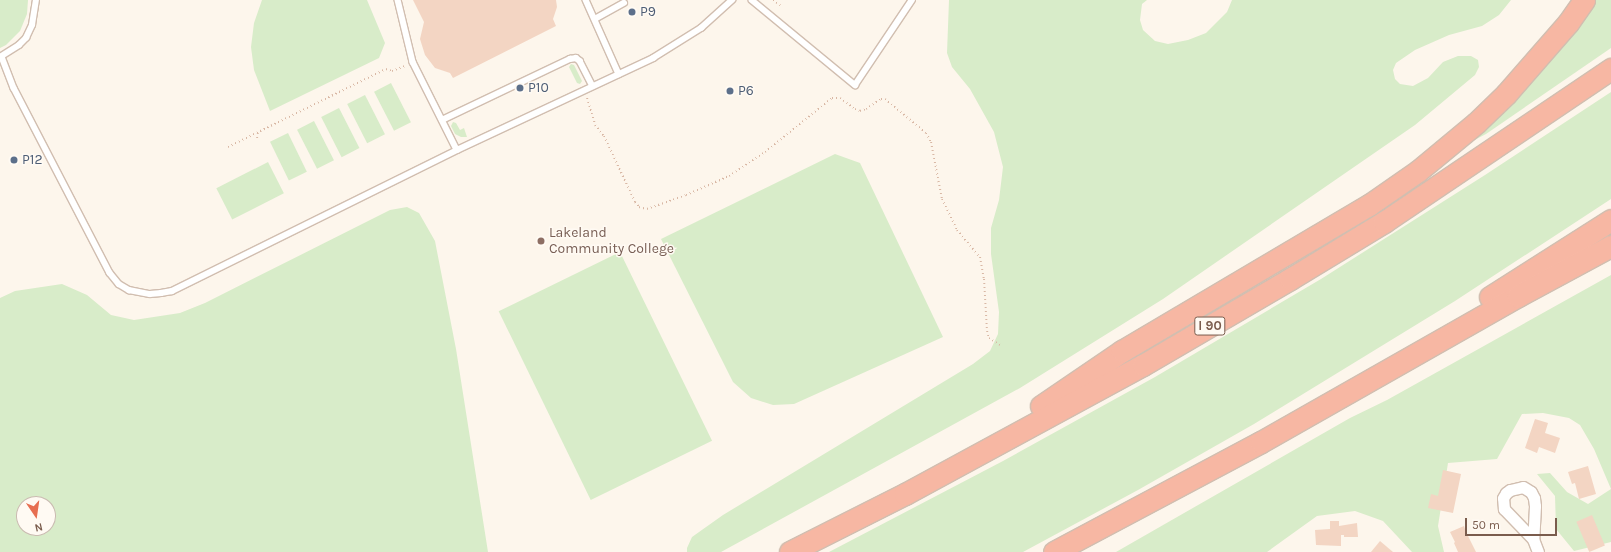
<!DOCTYPE html>
<style>
body{margin:0}
#map{position:relative;width:1611px;height:552px;overflow:hidden;background:#fdf6ec;font-family:Karla,sans-serif}
div>[style]{position:absolute}
.green>*{inset:0;background:#d8ecc9;transform-origin:0 0}
.building>*{inset:0;background:#f3d5c3;transform-origin:0 0}
.path>*{height:2px;margin-top:-1px;transform-origin:0;background:repeating-linear-gradient(90deg,#d9b8a5 0 1px,transparent 0 4px)}
.roads{filter:drop-shadow(1px 0 #d1beb0) drop-shadow(-1px 0 #d1beb0) drop-shadow(0 1px #d1beb0) drop-shadow(0 -1px #d1beb0)}
.lane>*{height:5.5px;margin:-2.75px;padding:0 2.75px;transform-origin:2.75px;border-radius:2.75px;background:#fff}
.street>*{height:11px;margin:-5.5px;padding:0 5.5px;transform-origin:5.5px;border-radius:5.5px;background:#fff}
.highway>*{height:21px;margin:-10.5px;padding:0 10.5px;transform-origin:10.5px;border-radius:10.5px;background:#f7b7a3}
.dots>*{width:11px;height:11px;translate:-50% -50%;box-sizing:border-box;border:2px solid #fffaf3;border-radius:50%}
span{translate:-50% -50%;white-space:nowrap;text-align:center;line-height:1.15;-webkit-text-stroke:3px #fffaf3;paint-order:stroke}
.shield-label span{padding:1px 3px;background:#fffaf3;border:1px solid;border-radius:3px;-webkit-text-stroke-width:0}
.shield-label{font-size:13px;color:#7a5c4d;font-weight:700}
.service-label{font-size:14px;color:#4e5e75}
.left{translate:0 -50%;text-align:left}
.education-label{font-size:14px;color:#785e54}
.north{position:absolute;left:16px;top:496px;width:40px;height:40px;box-sizing:border-box;background:#fffaf3;border:1px solid #cabbb1;border-radius:50%;rotate:167deg;font-size:11px;font-weight:700;line-height:16px;text-align:center;color:#7a5c4d}
.north::after{content:'';display:block;margin:auto;width:14px;height:18px;background:#e76f51;clip-path:polygon(50% 0,100% 100%,50% 72%,0 100%)}
.scale{position:absolute;left:1465px;top:518px;width:92px;height:18px;box-sizing:border-box;border:2px solid #7a5c4d;border-top:0;padding-left:5px;font-size:12px;line-height:14px;white-space:nowrap;color:#7a5c4d;-webkit-text-stroke:3px #fffaf3;paint-order:stroke}
</style>
<div id="map">
<div class="green">
<i style="clip-path:polygon(0 0,28px 0,27px 14px,20px 31px,6px 45px,0 48px)"></i>
<i style="clip-path:polygon(262px 0,367px 0,385px 43px,379px 58px,270px 111px,254px 70px,251px 47px,254px 23px)"></i>
<i style="clip-path:polygon(949px 0,1147px 0,1142px 4px,1140px 20px,1143px 30px,1155px 41px,1168px 44px,1188px 40px,1206px 33px,1227px 12px,1232px 0,1511px 0,1499px 15px,1482px 26px,1449px 35px,1415px 50px,1396px 63px,1393px 70px,1395px 79px,1400px 84px,1413px 86px,1428px 78px,1443px 62px,1458px 56px,1471px 56px,1478px 60px,1479px 67px,1475px 75px,1415px 125px,1163px 299px,1020px 388px,721px 552px,687px 552px,687px 548px,692px 537px,723px 515px,973px 364px,990px 351px,998px 334px,999px 312px,991px 254px,991px 228px,999px 200px,1003px 167px,994px 132px,970px 89px,952px 67px,947px 53px)"></i>
<i style="clip-path:polygon(1594px 0,1611px 0,1611px 48px,1486px 134px,1465px 145px)"></i>
<i style="clip-path:polygon(571px 64px,574px 65px,582px 81px,580px 84px,577px 83px,569px 67px)"></i>
<i style="left:391px;top:83px;width:44px;height:19px;rotate:63deg"></i>
<i style="clip-path:polygon(1611px 92px,1611px 199px,1455px 301px,1254px 424px,1138px 490px,1023px 552px,829px 552px,1003px 461px,1155px 377px,1321px 279px,1485px 175px)"></i>
<i style="left:365px;top:95px;width:44px;height:20px;rotate:63deg"></i>
<i style="left:339px;top:108px;width:45px;height:20px;rotate:63deg"></i>
<i style="left:314px;top:121px;width:44px;height:19px;rotate:63deg"></i>
<i style="clip-path:polygon(453px 122px,456px 123px,460px 130px,464px 128px,467px 137px,461px 137px,455px 134px,451px 126px)"></i>
<i style="left:288px;top:133px;width:43px;height:20px;rotate:64deg"></i>
<i style="clip-path:polygon(835px 154px,860px 163px,943px 337px,794px 404px,773px 405px,751px 398px,733px 382px,661px 239px)"></i>
<i style="left:268px;top:162px;width:35px;height:58px;rotate:63deg"></i>
<i style="clip-path:polygon(evenodd,407px 207px,419px 213px,435px 241px,456px 349px,488px 552px,0 552px,0 298px,15px 291px,62px 284px,87px 295px,111px 315px,134px 320px,180px 313px,205px 303px,390px 210px,407px 207px,24px 504px,48px 504px,48px 528px,24px 528px,24px 504px)"></i>
<i style="left:620px;top:252px;width:210px;height:135px;rotate:64deg"></i>
<i style="clip-path:polygon(1611px 275px,1611px 542px,1574px 551px,1556px 529px,1555px 496px,1537px 474px,1550px 473px,1567px 492px,1588px 504px,1611px 489px,1594px 449px,1580px 425px,1569px 418px,1543px 413px,1522px 414px,1497px 459px,1448px 463px,1438px 526px,1444px 552px,1412px 552px,1383px 521px,1355px 511px,1317px 516px,1267px 552px,1116px 552px,1350px 418px,1387px 400px)"></i>
</div>
<div class="building">
<i style="clip-path:polygon(413px 0,556px 0,557px 7px,553px 19px,556px 26px,453px 78px,450px 73px,435px 68px,425px 55px,420px 39px,424px 22px)"></i>
<i style="clip-path:polygon(1535px 419px,1548px 423px,1545px 433px,1560px 438px,1555px 453px,1539px 447px,1537px 453px,1525px 448px)"></i>
<i style="clip-path:polygon(1588px 466px,1596px 494px,1579px 499px,1575px 483px,1572px 484px,1568px 472px)"></i>
<i style="clip-path:polygon(1443px 470px,1461px 474px,1453px 513px,1428px 508px,1431px 494px,1438px 496px)"></i>
<i style="left:1592px;top:515px;width:33px;height:17px;rotate:67deg"></i>
<i style="clip-path:polygon(1330px 521px,1339px 521px,1339px 526px,1357px 523px,1358px 537px,1344px 537px,1344px 535px,1341px 535px,1341px 546px,1316px 545px,1315px 530px,1330px 529px)"></i>
<i style="clip-path:polygon(1464px 526px,1466px 532px,1476px 552px,1458px 552px,1454px 543px,1455px 542px,1450px 532px)"></i>
<i style="clip-path:polygon(1380px 541px,1393px 552px,1371px 552px)"></i>
</div>
<div class="path">
<i style="left:773px;top:0;width:9px;rotate:36deg"></i>
<i style="left:587px;top:98px;width:28px;rotate:73deg"></i>
<i style="left:595px;top:125px;width:14px;rotate:51deg"></i>
<i style="left:604px;top:136px;width:73px;rotate:64.8deg"></i>
<i style="left:635px;top:202px;width:6px;rotate:51deg"></i>
<i style="left:639px;top:207px;width:8px;rotate:14deg"></i>
<i style="left:647px;top:209px;width:41px;rotate:-19.7deg"></i>
<i style="left:686px;top:195px;width:47px;rotate:-23.8deg"></i>
<i style="left:729px;top:176px;width:43px;rotate:-33.7deg"></i>
<i style="left:765px;top:152px;width:86px;rotate:-38.9deg"></i>
<i style="left:832px;top:98px;width:8px"></i>
<i style="left:840px;top:98px;width:19px;rotate:36deg"></i>
<i style="left:855px;top:109px;width:5px;rotate:22deg"></i>
<i style="left:860px;top:111px;width:6px;rotate:-18deg"></i>
<i style="left:866px;top:109px;width:18px;rotate:-34deg"></i>
<i style="left:881px;top:99px;width:4px"></i>
<i style="left:885px;top:99px;width:53px;rotate:39.7deg"></i>
<i style="left:926px;top:133px;width:10px;rotate:61deg"></i>
<i style="left:931px;top:142px;width:58px;rotate:79.1deg"></i>
<i style="left:942px;top:199px;width:34px;rotate:64deg"></i>
<i style="left:957px;top:230px;width:35px;rotate:50deg"></i>
<i style="left:980px;top:257px;width:22px;rotate:80deg"></i>
<i style="left:984px;top:279px;width:52px;rotate:86.7deg"></i>
<i style="left:987px;top:331px;width:7px;rotate:74deg"></i>
<i style="left:989px;top:338px;width:13px;rotate:32deg"></i>
<i style="left:257px;top:138px;width:5px;rotate:-79deg"></i>
<i style="left:228px;top:147px;width:176px;rotate:-26.3deg"></i>
<i style="left:386px;top:69px;width:6px;rotate:18deg"></i>
<i style="left:392px;top:71px;width:14px;rotate:-21deg"></i>
</div>
<div class="roads">
<div class="lane">
<i style="left:398px;top:0;width:64px;rotate:76.4deg"></i>
<i style="left:413px;top:62px;width:98px;rotate:63.4deg"></i>
<i style="left:586px;top:0;width:81px;rotate:66deg"></i>
<i style="left:752px;top:0;width:134px;rotate:39.5deg"></i>
<i style="left:855px;top:85px;width:102px;rotate:-56.2deg"></i>
<i style="left:595px;top:19px;width:33px;rotate:-29deg"></i>
<i style="left:0;top:57px;width:22px;rotate:-32deg"></i>
<i style="left:19px;top:45px;width:10px;rotate:-45deg"></i>
<i style="left:26px;top:38px;width:14px;rotate:-65deg"></i>
<i style="left:32px;top:25px;width:25px;rotate:-81deg"></i>
<i style="left:2px;top:57px;width:33px;rotate:69deg"></i>
<i style="left:14px;top:88px;width:208px;rotate:62.6deg"></i>
<i style="left:110px;top:273px;width:14px;rotate:51deg"></i>
<i style="left:119px;top:284px;width:12px;rotate:31deg"></i>
<i style="left:129px;top:290px;width:21px;rotate:11deg"></i>
<i style="left:150px;top:294px;width:11px;rotate:-5deg"></i>
<i style="left:161px;top:293px;width:11px;rotate:-10deg"></i>
<i style="left:172px;top:291px;width:318px;rotate:-26.3deg"></i>
<i style="left:457px;top:150px;width:217px;rotate:-25.1deg"></i>
<i style="left:653px;top:58px;width:57px;rotate:-32deg"></i>
<i style="left:701px;top:28px;width:42px;rotate:-42.1deg"></i>
<i style="left:442px;top:120px;width:142px;rotate:-25.5deg"></i>
<i style="left:570px;top:59px;width:6px;rotate:-9deg"></i>
<i style="left:576px;top:58px;width:5px;rotate:37deg"></i>
<i style="left:580px;top:61px;width:28px;rotate:63deg"></i>
</div>
<div class="street">
<i style="left:1523px;top:487px;width:9px;rotate:32deg"></i>
<i style="left:1531px;top:492px;width:7px;rotate:63deg"></i>
<i style="left:1534px;top:498px;width:8px;rotate:83deg"></i>
<i style="left:1535px;top:506px;width:33px;rotate:93deg"></i>
<i style="left:1533px;top:539px;width:42px;rotate:-134deg"></i>
<i style="left:1504px;top:509px;width:11px;rotate:-95deg"></i>
<i style="left:1503px;top:498px;width:6px;rotate:-59deg"></i>
<i style="left:1506px;top:493px;width:5px;rotate:-37deg"></i>
<i style="left:1510px;top:490px;width:13px;rotate:-13deg"></i>
<i style="left:1533px;top:539px;width:14px;rotate:69deg"></i>
</div>
<div class="highway">
<i style="left:1490px;top:297px;width:143px;rotate:-32.5deg"></i>
<i style="left:1041px;top:406px;width:98px;rotate:-34.2deg"></i>
<i style="left:1122px;top:351px;width:287px;rotate:-30.6deg"></i>
<i style="left:1369px;top:205px;width:60px;rotate:-34.8deg"></i>
<i style="left:1418px;top:171px;width:75px;rotate:-39.6deg"></i>
<i style="left:1476px;top:123px;width:42px;rotate:-44deg"></i>
<i style="left:1506px;top:94px;width:94px;rotate:-48.9deg"></i>
<i style="left:1568px;top:23px;width:28px;rotate:-55deg"></i>
<i style="left:790px;top:552px;width:129px;rotate:-26.8deg"></i>
<i style="left:905px;top:494px;width:271px;rotate:-28.5deg"></i>
<i style="left:1143px;top:365px;width:170px;rotate:-30.3deg"></i>
<i style="left:1290px;top:279px;width:110px;rotate:-31.2deg"></i>
<i style="left:1384px;top:222px;width:274px;rotate:-34deg"></i>
<i style="left:1054px;top:552px;width:234px;rotate:-28deg"></i>
<i style="left:1261px;top:442px;width:296px;rotate:-29.6deg"></i>
<i style="left:1518px;top:296px;width:106px;rotate:-28.3deg"></i>
</div>
</div>
<div class="dots">
<i style="left:632px;top:12px;background:#5c6f8a"></i>
<i style="left:520px;top:88px;background:#5c6f8a"></i>
<i style="left:730px;top:91px;background:#5c6f8a"></i>
<i style="left:14px;top:160px;background:#5c6f8a"></i>
<i style="left:541px;top:241px;background:#8d6e63"></i>
</div>
<div class="shield-label">
<span style="left:1210px;top:326px">I 90</span>
</div>
<div class="service-label">
<span class="left" style="left:640px;top:12px">P9</span>
<span class="left" style="left:528px;top:88px">P10</span>
<span class="left" style="left:738px;top:91px">P6</span>
<span class="left" style="left:22px;top:160px">P12</span>
</div>
<div class="education-label">
<span class="left" style="left:549px;top:241px">Lakeland<br>Community College</span>
</div>
<div class="north">N</div>
<div class="scale">50 m</div>
</div>
